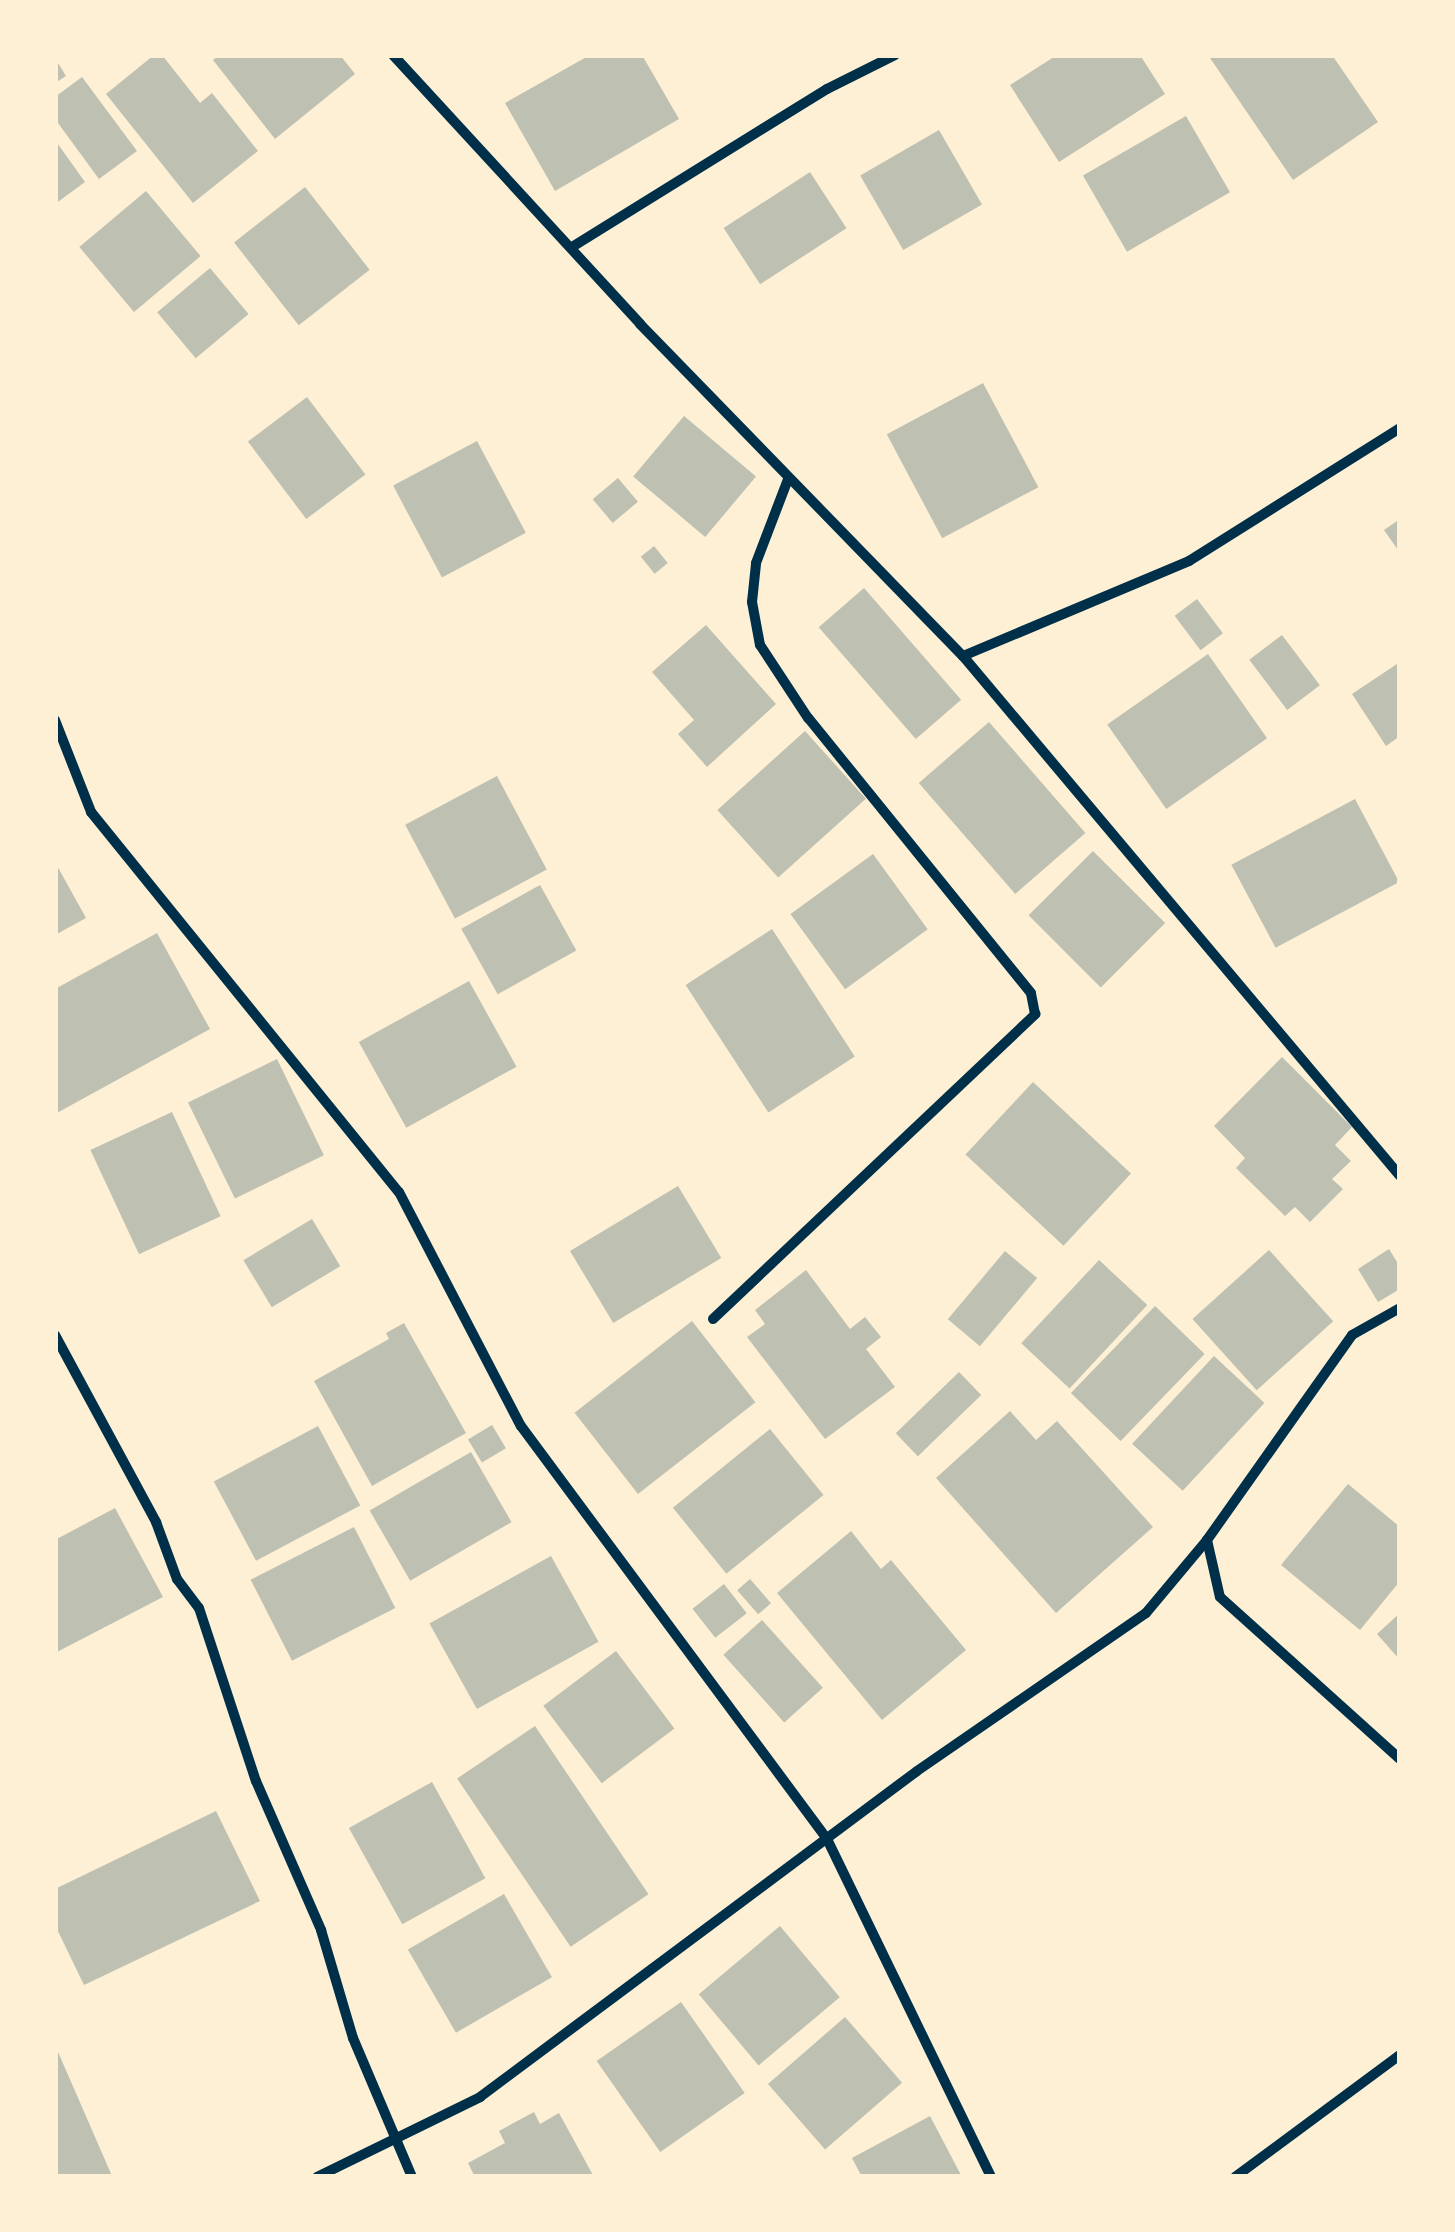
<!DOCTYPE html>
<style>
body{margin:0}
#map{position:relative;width:1455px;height:2232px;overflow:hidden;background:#fdf0d5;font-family:"Varela Round",sans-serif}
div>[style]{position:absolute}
.building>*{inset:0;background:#bec0b2;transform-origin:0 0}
.minor>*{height:10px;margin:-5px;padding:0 5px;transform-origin:5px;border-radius:5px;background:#003049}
span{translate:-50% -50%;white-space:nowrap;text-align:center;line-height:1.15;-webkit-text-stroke:10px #fdf0d5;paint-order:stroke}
.frame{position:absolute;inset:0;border:58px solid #fdf0d5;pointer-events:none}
</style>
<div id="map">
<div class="building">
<i style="clip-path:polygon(154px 55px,162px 55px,200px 103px,212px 93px,258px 151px,193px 203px,106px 94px)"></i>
<i style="clip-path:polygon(219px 55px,340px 55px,355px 74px,275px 139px,213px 60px)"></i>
<i style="clip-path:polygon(590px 55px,642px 55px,679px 119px,555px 191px,505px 103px)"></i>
<i style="clip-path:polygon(1057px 55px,1140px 55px,1165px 94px,1059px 162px,1010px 85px)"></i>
<i style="clip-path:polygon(1208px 55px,1332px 55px,1378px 122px,1293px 180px)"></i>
<i style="clip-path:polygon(55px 58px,66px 76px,55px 83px)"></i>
<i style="clip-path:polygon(82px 77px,137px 151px,99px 179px,55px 119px,55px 97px)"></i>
<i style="left:1186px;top:116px;width:88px;height:119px;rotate:60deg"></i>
<i style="left:939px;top:130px;width:86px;height:91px;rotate:60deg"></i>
<i style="clip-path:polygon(55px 140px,85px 182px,55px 204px)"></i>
<i style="left:810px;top:172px;width:67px;height:103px;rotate:57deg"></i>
<i style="left:305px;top:187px;width:105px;height:90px;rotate:52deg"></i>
<i style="left:146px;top:191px;width:85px;height:87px;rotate:50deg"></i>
<i style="left:210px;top:268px;width:60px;height:69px;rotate:50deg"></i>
<i style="left:983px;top:383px;width:118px;height:109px;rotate:62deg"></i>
<i style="left:307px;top:397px;width:97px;height:74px;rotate:53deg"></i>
<i style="left:684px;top:416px;width:94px;height:79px;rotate:40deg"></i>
<i style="left:477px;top:441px;width:104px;height:95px;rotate:62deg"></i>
<i style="left:618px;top:478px;width:31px;height:33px;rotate:50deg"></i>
<i style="clip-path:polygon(1400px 519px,1400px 553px,1384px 530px)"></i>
<i style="left:654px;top:546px;width:22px;height:17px;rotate:51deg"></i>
<i style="left:864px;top:588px;width:148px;height:60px;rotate:49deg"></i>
<i style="left:1197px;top:599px;width:43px;height:28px;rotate:53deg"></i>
<i style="clip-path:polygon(706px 625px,776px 704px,707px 767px,678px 734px,694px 720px,652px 672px)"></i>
<i style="left:1282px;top:635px;width:63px;height:41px;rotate:53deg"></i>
<i style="left:1208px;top:654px;width:103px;height:123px;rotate:55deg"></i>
<i style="clip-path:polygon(1400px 662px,1400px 736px,1386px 746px,1352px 694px)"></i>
<i style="left:989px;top:722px;width:147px;height:93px;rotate:49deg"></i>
<i style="left:805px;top:731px;width:91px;height:118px;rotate:48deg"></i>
<i style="left:497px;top:776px;width:106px;height:104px;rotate:62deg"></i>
<i style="left:1355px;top:799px;width:94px;height:140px;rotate:62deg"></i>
<i style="left:1093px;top:851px;width:102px;height:91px;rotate:45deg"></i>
<i style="left:873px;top:854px;width:93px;height:102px;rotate:54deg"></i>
<i style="clip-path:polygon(55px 862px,86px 918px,55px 935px)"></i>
<i style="left:540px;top:885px;width:75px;height:90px;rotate:61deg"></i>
<i style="left:772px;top:929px;width:152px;height:103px;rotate:57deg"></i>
<i style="clip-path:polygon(157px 933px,210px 1029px,55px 1114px,55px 989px)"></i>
<i style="left:469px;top:981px;width:98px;height:126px;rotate:61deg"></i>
<i style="clip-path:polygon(1282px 1057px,1352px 1127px,1335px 1145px,1351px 1161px,1332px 1179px,1343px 1189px,1310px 1222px,1295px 1207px,1285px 1216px,1236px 1168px,1245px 1158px,1214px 1126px)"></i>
<i style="left:277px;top:1059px;width:107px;height:99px;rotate:64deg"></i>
<i style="left:1033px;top:1082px;width:134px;height:99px;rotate:43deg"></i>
<i style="left:172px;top:1112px;width:115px;height:90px;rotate:65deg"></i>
<i style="left:678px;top:1186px;width:84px;height:126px;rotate:59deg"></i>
<i style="left:312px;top:1219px;width:55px;height:80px;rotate:59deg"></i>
<i style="clip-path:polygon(1389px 1249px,1400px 1267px,1400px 1289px,1378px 1302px,1358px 1269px)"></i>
<i style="left:1269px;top:1250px;width:96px;height:103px;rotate:48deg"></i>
<i style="left:1005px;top:1251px;width:42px;height:89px;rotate:40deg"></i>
<i style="left:1099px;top:1260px;width:66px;height:114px;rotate:43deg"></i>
<i style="clip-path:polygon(806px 1270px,850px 1329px,865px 1317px,881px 1337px,866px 1349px,895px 1387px,825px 1439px,747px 1337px,765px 1324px,755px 1310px)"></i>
<i style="left:1155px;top:1306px;width:69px;height:121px;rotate:44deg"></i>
<i style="left:692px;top:1321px;width:103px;height:149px;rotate:52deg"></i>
<i style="clip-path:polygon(404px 1323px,466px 1433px,372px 1486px,314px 1381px,389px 1339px,386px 1333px)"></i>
<i style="left:1214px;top:1356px;width:69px;height:120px;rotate:43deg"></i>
<i style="left:959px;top:1372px;width:32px;height:88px;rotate:46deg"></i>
<i style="clip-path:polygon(1010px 1411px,1036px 1440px,1057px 1421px,1153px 1527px,1056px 1613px,936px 1478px)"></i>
<i style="left:492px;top:1425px;width:27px;height:28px;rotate:59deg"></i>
<i style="left:318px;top:1426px;width:90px;height:118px;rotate:62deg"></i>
<i style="left:770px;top:1429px;width:85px;height:125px;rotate:51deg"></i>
<i style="left:471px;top:1452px;width:81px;height:117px;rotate:60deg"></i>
<i style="clip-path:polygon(1348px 1484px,1400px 1527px,1400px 1581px,1360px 1630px,1281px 1565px)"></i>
<i style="clip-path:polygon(115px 1508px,163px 1597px,55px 1653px,55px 1540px)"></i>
<i style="left:354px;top:1527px;width:91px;height:116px;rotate:63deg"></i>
<i style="clip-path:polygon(851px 1531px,881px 1569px,891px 1560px,966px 1650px,882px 1720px,777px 1593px)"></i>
<i style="left:551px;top:1556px;width:98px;height:139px;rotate:61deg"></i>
<i style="left:750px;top:1579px;width:32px;height:17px;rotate:49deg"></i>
<i style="left:724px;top:1584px;width:37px;height:40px;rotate:52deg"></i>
<i style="clip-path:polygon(1400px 1613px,1400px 1660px,1377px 1634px)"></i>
<i style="left:762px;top:1620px;width:91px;height:52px;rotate:48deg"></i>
<i style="left:616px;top:1651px;width:97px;height:91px;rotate:53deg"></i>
<i style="left:535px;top:1726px;width:203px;height:94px;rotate:56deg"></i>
<i style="left:432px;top:1782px;width:110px;height:95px;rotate:61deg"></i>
<i style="clip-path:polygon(216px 1811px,260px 1901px,84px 1985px,55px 1925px,55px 1889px)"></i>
<i style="left:504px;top:1894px;width:96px;height:111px;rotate:60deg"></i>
<i style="left:780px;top:1926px;width:93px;height:106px;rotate:50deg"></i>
<i style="left:681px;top:2002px;width:111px;height:103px;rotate:55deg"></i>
<i style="left:845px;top:2017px;width:87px;height:102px;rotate:49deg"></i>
<i style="clip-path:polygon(55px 2045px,112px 2176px,109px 2177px,55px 2177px)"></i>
<i style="clip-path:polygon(534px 2112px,540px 2124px,559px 2113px,594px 2177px,475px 2177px,468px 2163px,505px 2143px,499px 2131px)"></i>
<i style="clip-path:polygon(930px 2116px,962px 2177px,862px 2177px,852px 2158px)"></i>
</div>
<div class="minor">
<i style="left:393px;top:55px;width:365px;rotate:47.4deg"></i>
<i style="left:640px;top:324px;width:463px;rotate:45.8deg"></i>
<i style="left:963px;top:656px;width:679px;rotate:49.96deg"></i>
<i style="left:572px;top:247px;width:300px;rotate:-31.8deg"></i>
<i style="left:827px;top:89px;width:76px;rotate:-26.6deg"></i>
<i style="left:963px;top:656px;width:245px;rotate:-22.8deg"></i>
<i style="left:1189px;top:561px;width:249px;rotate:-32.2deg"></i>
<i style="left:55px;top:720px;width:99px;rotate:68.6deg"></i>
<i style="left:91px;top:812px;width:489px;rotate:51deg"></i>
<i style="left:399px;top:1192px;width:264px;rotate:62.5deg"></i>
<i style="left:521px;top:1426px;width:514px;rotate:53.46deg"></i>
<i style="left:827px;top:1839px;width:376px;rotate:64.1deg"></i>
<i style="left:713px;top:1319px;width:444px;rotate:-43.4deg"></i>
<i style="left:1035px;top:1014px;width:21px;rotate:-101deg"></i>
<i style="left:1031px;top:993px;width:354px;rotate:-129deg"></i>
<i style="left:808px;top:718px;width:87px;rotate:-123.3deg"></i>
<i style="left:760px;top:645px;width:44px;rotate:-100.5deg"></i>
<i style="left:752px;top:602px;width:39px;rotate:-84deg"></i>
<i style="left:756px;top:563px;width:90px;rotate:-69.1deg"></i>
<i style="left:55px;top:1335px;width:213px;rotate:61.6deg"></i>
<i style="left:156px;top:1522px;width:61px;rotate:69.8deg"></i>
<i style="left:177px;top:1579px;width:36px;rotate:53deg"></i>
<i style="left:199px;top:1608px;width:182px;rotate:71.8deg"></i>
<i style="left:256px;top:1781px;width:163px;rotate:66.4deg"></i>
<i style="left:321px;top:1930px;width:113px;rotate:73.5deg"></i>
<i style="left:353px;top:2038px;width:151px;rotate:67deg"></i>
<i style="left:1207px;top:1540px;width:58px;rotate:77.2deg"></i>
<i style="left:1220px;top:1597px;width:242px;rotate:42deg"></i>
<i style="left:317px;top:2177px;width:182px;rotate:-26.1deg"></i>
<i style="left:480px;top:2097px;width:545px;rotate:-36.72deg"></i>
<i style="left:917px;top:1771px;width:278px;rotate:-34.6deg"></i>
<i style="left:1146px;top:1613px;width:95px;rotate:-50.1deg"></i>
<i style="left:1207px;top:1540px;width:251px;rotate:-54.7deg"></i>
<i style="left:1352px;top:1335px;width:55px;rotate:-29.4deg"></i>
<i style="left:1235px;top:2177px;width:205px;rotate:-36.5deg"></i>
</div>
<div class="frame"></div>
</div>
